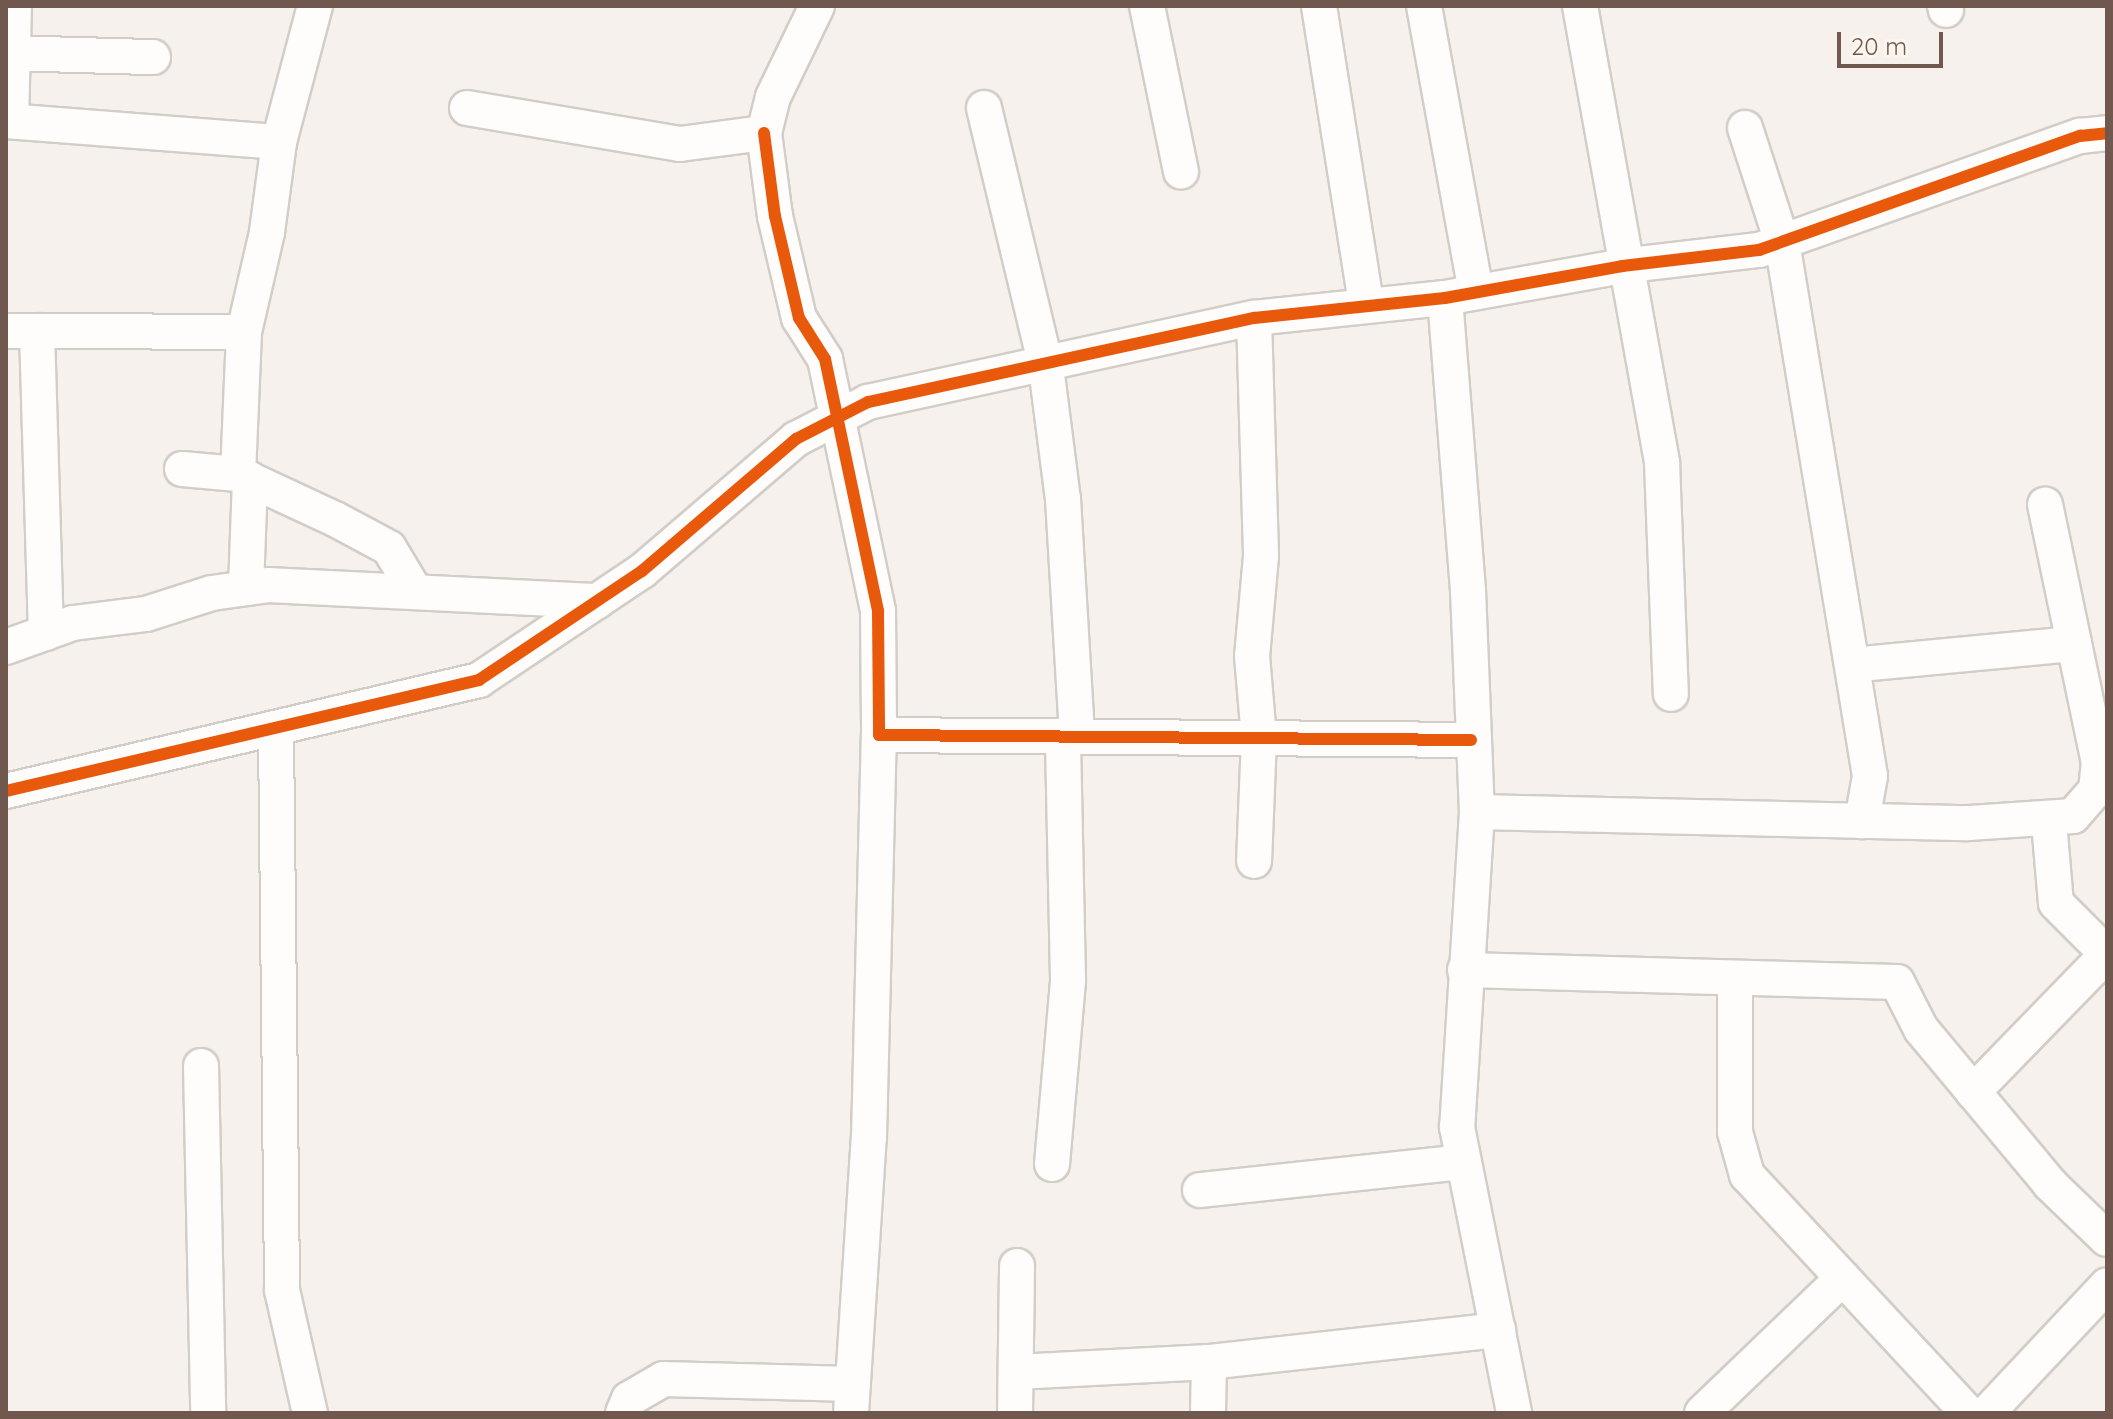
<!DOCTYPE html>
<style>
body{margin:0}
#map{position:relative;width:2113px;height:1419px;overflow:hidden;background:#f6f1ec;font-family:Quicksand,sans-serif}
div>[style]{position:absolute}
.roads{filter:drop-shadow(2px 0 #d3cdc7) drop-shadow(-2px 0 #d3cdc7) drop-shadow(0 2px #d3cdc7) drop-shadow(0 -2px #d3cdc7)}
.minor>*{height:34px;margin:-17px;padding:0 17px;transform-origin:17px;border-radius:17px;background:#fefdfc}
.cycleway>*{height:12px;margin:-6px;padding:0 6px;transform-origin:6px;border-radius:6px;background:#e8590c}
span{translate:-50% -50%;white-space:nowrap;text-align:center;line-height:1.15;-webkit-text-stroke:8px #fdf6ee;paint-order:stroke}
.frame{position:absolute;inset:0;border:8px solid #71584e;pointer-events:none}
.scale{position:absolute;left:1837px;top:32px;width:106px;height:36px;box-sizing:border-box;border:4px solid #71584e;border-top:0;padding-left:10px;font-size:24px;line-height:28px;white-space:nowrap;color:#71584e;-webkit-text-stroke:6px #fdf6ee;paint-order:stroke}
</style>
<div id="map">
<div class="roads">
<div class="minor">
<i style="left:1147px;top:6px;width:169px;rotate:78.4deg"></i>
<i style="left:1319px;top:6px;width:300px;rotate:81deg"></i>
<i style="left:1424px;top:6px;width:291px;rotate:79.7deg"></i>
<i style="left:1580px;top:6px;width:464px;rotate:79.8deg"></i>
<i style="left:1662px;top:463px;width:231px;rotate:87.8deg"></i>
<i style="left:1945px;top:6px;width:4px;rotate:76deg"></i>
<i style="left:6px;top:53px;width:147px;rotate:1.6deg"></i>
<i style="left:467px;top:108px;width:216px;rotate:9.6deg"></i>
<i style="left:680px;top:144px;width:85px;rotate:-7.5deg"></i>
<i style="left:764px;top:133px;width:37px;rotate:-76deg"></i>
<i style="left:773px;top:97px;width:101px;rotate:-64.2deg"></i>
<i style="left:984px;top:108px;width:266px;rotate:76.5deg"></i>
<i style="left:1046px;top:367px;width:133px;rotate:82.7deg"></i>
<i style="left:1063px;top:499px;width:238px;rotate:86.6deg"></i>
<i style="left:6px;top:121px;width:274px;rotate:4.4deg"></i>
<i style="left:11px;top:121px;width:115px;rotate:-88.5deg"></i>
<i style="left:1745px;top:128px;width:120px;rotate:72deg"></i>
<i style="left:1782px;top:242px;width:541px;rotate:80.64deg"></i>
<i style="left:1870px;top:776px;width:46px;rotate:100.1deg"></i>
<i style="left:764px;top:133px;width:84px;rotate:82.5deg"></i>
<i style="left:775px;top:216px;width:105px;rotate:76.8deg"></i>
<i style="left:799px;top:318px;width:49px;rotate:57.6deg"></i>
<i style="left:825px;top:359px;width:258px;rotate:78.1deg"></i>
<i style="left:878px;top:611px;width:124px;rotate:89.5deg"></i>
<i style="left:879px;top:735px;width:592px;rotate:0.48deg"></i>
<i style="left:1445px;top:298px;width:293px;rotate:85.5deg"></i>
<i style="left:1468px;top:590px;width:222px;rotate:87.7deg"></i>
<i style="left:1477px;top:812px;width:316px;rotate:93.6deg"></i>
<i style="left:1457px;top:1127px;width:292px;rotate:78.7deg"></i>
<i style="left:1254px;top:318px;width:238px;rotate:88.3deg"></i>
<i style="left:1261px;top:556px;width:100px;rotate:95.1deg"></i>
<i style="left:1252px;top:656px;width:82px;rotate:85.1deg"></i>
<i style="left:1259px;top:738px;width:123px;rotate:92.3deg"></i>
<i style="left:6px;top:331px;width:238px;rotate:0.2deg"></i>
<i style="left:244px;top:332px;width:142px;rotate:92.4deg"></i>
<i style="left:37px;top:331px;width:302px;rotate:88.3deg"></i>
<i style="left:244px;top:332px;width:103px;rotate:-77deg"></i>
<i style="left:267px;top:232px;width:91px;rotate:-82.4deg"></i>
<i style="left:279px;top:142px;width:141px;rotate:-75.2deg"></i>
<i style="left:182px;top:469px;width:56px;rotate:5.1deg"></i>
<i style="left:238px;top:474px;width:107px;rotate:24.9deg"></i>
<i style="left:335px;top:519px;width:61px;rotate:28.2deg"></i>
<i style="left:389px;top:548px;width:47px;rotate:59deg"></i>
<i style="left:246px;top:588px;width:109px;rotate:-87.9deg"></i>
<i style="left:6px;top:647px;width:71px;rotate:-19.7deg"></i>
<i style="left:73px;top:623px;width:74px;rotate:-7deg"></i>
<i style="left:146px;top:614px;width:69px;rotate:-17.7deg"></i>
<i style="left:212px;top:593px;width:58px;rotate:-8deg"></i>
<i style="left:269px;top:585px;width:329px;rotate:2.8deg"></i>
<i style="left:1872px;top:663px;width:203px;rotate:-5.4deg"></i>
<i style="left:276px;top:732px;width:558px;rotate:89.38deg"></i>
<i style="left:282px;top:1290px;width:126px;rotate:77.2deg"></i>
<i style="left:6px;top:791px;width:486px;rotate:-13.2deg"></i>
<i style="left:479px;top:680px;width:196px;rotate:-33.8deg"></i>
<i style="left:642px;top:571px;width:203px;rotate:-40.6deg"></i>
<i style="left:796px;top:439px;width:81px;rotate:-27.2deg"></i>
<i style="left:868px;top:402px;width:395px;rotate:-12.3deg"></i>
<i style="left:1254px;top:318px;width:192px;rotate:-6deg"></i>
<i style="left:1445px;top:298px;width:180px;rotate:-10.2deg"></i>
<i style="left:1622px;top:266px;width:138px;rotate:-6.7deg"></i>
<i style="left:1759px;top:250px;width:341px;rotate:-19.6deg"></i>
<i style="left:2080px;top:136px;width:27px;rotate:-6deg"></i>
<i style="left:1477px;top:812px;width:491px;rotate:1.3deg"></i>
<i style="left:1968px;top:823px;width:105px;rotate:-3.8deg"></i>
<i style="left:2073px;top:816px;width:35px;rotate:-49deg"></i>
<i style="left:2096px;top:790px;width:27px;rotate:-84deg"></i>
<i style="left:2099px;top:763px;width:264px;rotate:-101.8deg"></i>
<i style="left:2049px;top:822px;width:81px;rotate:85.1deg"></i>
<i style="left:2056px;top:903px;width:72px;rotate:45deg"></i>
<i style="left:1465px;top:970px;width:432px;rotate:1.6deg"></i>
<i style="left:1897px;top:982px;width:53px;rotate:62.9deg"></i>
<i style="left:1921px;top:1029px;width:202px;rotate:50.2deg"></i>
<i style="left:2050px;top:1184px;width:79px;rotate:44deg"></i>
<i style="left:1735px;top:978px;width:154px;rotate:90deg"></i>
<i style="left:1735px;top:1132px;width:45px;rotate:74.4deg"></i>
<i style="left:1747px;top:1175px;width:325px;rotate:47.1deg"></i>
<i style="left:201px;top:1066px;width:347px;rotate:88.8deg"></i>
<i style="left:1973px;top:1092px;width:192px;rotate:-45.8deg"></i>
<i style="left:1052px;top:1164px;width:185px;rotate:-85deg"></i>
<i style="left:1068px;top:980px;width:244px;rotate:-91.2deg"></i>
<i style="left:1200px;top:1190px;width:265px;rotate:-6.1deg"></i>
<i style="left:1016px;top:1372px;width:193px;rotate:-3deg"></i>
<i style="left:623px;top:1413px;width:15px;rotate:-67deg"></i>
<i style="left:629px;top:1399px;width:39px;rotate:-30deg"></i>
<i style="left:663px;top:1379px;width:190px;rotate:1.5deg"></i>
<i style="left:851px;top:1413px;width:276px;rotate:-86.3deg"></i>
<i style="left:869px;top:1138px;width:403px;rotate:-88.6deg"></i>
<i style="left:1015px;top:1413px;width:147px;rotate:-89.2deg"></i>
<i style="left:1208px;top:1413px;width:51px;rotate:-88.9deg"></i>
<i style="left:1209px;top:1362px;width:291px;rotate:-6.3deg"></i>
<i style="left:1702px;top:1413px;width:195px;rotate:-43.8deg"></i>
<i style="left:1987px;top:1413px;width:175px;rotate:-46.8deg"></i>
</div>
</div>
<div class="cycleway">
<i style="left:764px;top:133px;width:84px;rotate:82.5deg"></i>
<i style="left:775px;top:216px;width:105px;rotate:76.8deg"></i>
<i style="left:799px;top:318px;width:49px;rotate:57.6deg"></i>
<i style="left:825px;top:359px;width:258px;rotate:78.1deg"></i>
<i style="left:878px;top:611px;width:124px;rotate:89.5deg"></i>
<i style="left:879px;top:735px;width:592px;rotate:0.48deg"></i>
<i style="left:6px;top:791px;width:486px;rotate:-13.2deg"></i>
<i style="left:479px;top:680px;width:196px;rotate:-33.8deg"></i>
<i style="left:642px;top:571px;width:203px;rotate:-40.6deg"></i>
<i style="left:796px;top:439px;width:81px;rotate:-27.2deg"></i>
<i style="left:868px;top:402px;width:395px;rotate:-12.3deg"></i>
<i style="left:1254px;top:318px;width:192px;rotate:-6deg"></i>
<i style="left:1445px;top:298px;width:180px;rotate:-10.2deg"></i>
<i style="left:1622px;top:266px;width:138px;rotate:-6.7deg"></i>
<i style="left:1759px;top:250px;width:341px;rotate:-19.6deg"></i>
<i style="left:2080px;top:136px;width:27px;rotate:-6deg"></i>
</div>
<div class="frame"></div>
<div class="scale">20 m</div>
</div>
